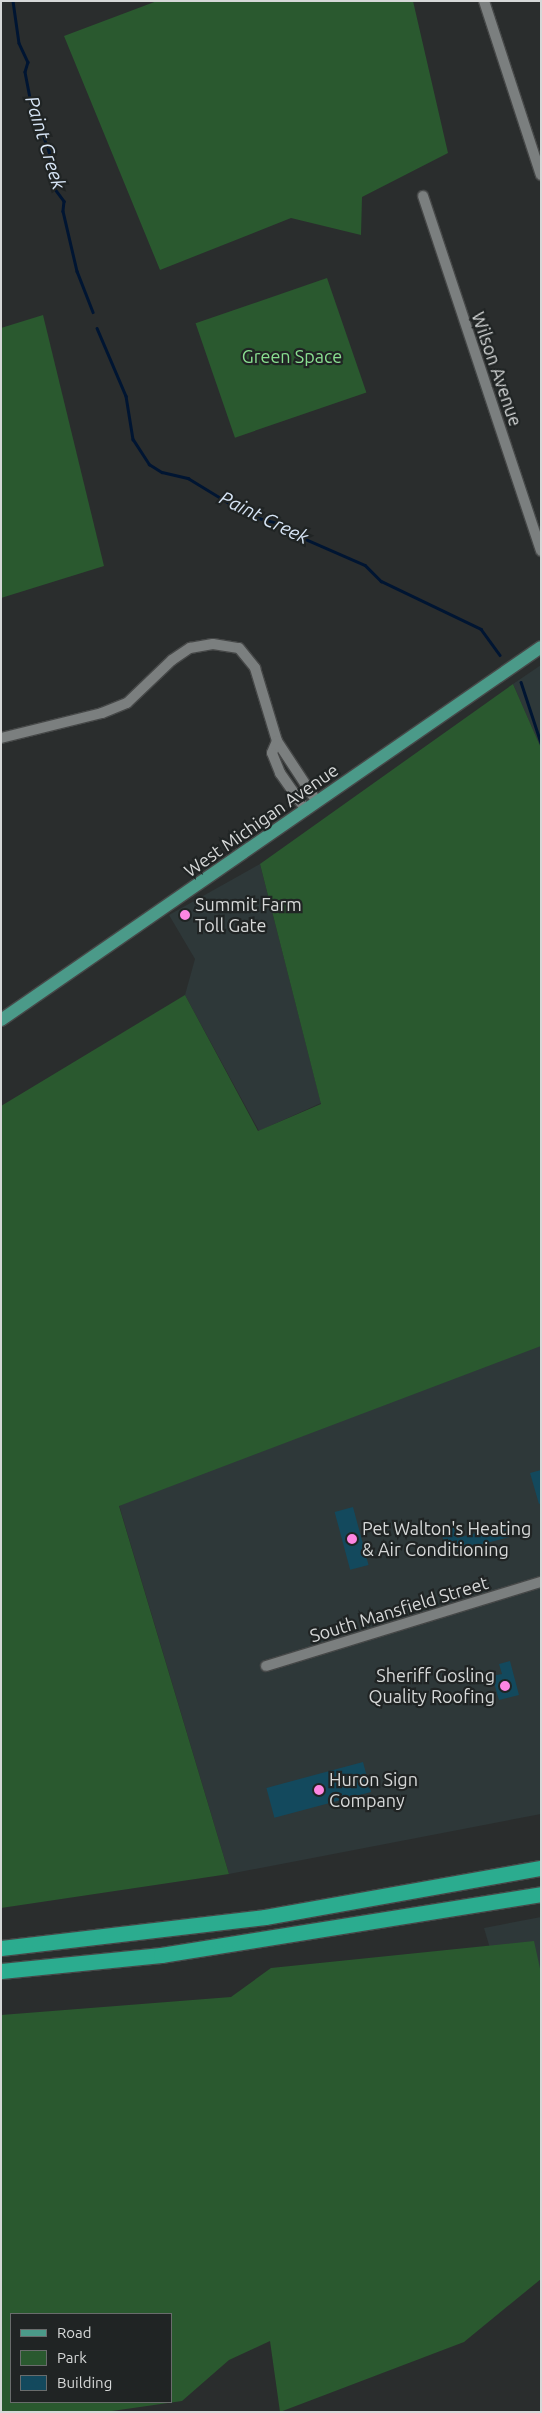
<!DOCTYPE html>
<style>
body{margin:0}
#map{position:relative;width:542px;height:2413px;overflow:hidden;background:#2a2d2d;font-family:Ubuntu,sans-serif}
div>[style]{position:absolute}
.built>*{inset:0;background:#2e3839}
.green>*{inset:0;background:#2a592f;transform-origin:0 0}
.stream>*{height:2.5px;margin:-1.25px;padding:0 1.25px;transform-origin:1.25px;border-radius:1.25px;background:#001532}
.building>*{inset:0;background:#13495d;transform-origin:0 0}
.roads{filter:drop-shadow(1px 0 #464848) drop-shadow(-1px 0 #464848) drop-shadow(0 1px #464848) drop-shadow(0 -1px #464848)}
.minor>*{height:10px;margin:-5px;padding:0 5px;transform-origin:5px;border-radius:5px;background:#7b7f7f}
.major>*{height:12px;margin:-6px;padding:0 6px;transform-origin:6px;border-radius:6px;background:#4b9a89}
.highway>*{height:15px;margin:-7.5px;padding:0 7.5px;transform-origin:7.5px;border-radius:7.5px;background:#2bac8f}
.dots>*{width:14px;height:14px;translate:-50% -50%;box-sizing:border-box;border:2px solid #202424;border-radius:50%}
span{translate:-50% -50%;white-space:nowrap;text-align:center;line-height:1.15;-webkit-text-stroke:4.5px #202424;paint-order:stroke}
.park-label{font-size:18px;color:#89de90}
.street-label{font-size:18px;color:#d6d8d8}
.poi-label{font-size:18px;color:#d6d8d8}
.left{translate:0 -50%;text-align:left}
.right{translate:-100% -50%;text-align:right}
.water-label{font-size:19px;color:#d7e5f6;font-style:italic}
.frame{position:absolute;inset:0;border:2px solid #d6d8d8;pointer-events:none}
.legend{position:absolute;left:10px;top:2313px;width:162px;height:90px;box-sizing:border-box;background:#202424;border:1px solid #696c6c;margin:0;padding:6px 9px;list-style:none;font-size:15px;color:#d6d8d8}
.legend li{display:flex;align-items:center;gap:10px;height:25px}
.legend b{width:25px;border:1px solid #696c6c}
</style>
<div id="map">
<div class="built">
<i style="clip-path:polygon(541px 665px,541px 748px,513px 684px)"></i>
<i style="clip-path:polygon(260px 864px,321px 1103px,259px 1131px,185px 995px,195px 959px,169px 915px)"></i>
<i style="clip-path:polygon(541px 1345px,541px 1814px,229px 1874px,119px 1505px)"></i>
<i style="clip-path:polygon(541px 1917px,541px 2123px,484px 1928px)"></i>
</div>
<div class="green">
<i style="clip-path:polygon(157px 1px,413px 1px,448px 153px,362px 197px,361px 235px,291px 218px,160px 270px,64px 36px)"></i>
<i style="left:327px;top:278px;width:121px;height:139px;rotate:71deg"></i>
<i style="clip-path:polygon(43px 315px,104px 566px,1px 598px,1px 328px)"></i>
<i style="clip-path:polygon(513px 684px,541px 748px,541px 1346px,119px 1506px,229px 1874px,1px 1908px,1px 1106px,185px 995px,258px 1131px,321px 1104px,260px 864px)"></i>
<i style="clip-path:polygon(evenodd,534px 1941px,541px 1973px,541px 2279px,464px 2342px,280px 2412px,270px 2341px,229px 2360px,182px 2401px,105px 2412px,1px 2412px,1px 2015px,231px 1997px,271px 1968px,534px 1941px,11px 2314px,171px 2314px,171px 2402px,11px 2402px,11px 2314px)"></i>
</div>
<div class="stream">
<i style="left:13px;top:1px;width:42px;rotate:81.9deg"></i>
<i style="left:19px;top:43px;width:21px;rotate:65deg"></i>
<i style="left:28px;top:62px;width:10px;rotate:107deg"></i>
<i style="left:25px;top:72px;width:32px;rotate:79deg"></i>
<i style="left:31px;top:103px;width:51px;rotate:69.4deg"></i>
<i style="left:49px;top:151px;width:38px;rotate:81deg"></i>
<i style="left:55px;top:189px;width:15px;rotate:53deg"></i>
<i style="left:64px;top:201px;width:10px;rotate:96deg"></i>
<i style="left:63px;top:211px;width:62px;rotate:76.9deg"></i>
<i style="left:77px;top:271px;width:44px;rotate:68.7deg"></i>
<i style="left:97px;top:328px;width:74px;rotate:66.9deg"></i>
<i style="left:126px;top:396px;width:44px;rotate:80.8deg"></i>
<i style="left:133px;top:439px;width:30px;rotate:57deg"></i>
<i style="left:149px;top:464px;width:15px;rotate:32deg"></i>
<i style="left:162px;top:472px;width:27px;rotate:13deg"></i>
<i style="left:188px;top:478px;width:48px;rotate:31.4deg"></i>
<i style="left:229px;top:503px;width:8px;rotate:-14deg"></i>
<i style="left:237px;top:501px;width:24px;rotate:42deg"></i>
<i style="left:255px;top:517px;width:30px;rotate:15deg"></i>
<i style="left:284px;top:525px;width:16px;rotate:40deg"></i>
<i style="left:296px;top:535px;width:75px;rotate:23.5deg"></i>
<i style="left:365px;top:565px;width:23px;rotate:45deg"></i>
<i style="left:381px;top:581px;width:111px;rotate:25.6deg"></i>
<i style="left:481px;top:629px;width:32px;rotate:54deg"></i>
<i style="left:521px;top:682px;width:64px;rotate:71.8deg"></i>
</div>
<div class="building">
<i style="clip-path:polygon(541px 1470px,541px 1503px,539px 1504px,530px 1473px)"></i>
<i style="left:353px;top:1507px;width:60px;height:19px;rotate:75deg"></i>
<i style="clip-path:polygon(453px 1524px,457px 1538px,507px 1525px,510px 1537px,447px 1553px,440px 1528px)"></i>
<i style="clip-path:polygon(510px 1661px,519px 1695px,499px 1700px,492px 1676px,502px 1674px,499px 1664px)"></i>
<i style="left:363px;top:1762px;width:31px;height:100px;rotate:75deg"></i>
</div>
<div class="roads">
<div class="minor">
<i style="left:484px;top:1px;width:183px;rotate:71.9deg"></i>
<i style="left:423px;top:196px;width:374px;rotate:71.6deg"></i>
<i style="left:1px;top:738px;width:104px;rotate:-13.9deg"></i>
<i style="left:102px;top:713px;width:27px;rotate:-22deg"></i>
<i style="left:127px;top:703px;width:62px;rotate:-43.7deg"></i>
<i style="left:172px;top:660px;width:22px;rotate:-34deg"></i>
<i style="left:190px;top:648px;width:23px;rotate:-10deg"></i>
<i style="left:213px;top:644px;width:26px;rotate:9deg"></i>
<i style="left:239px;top:648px;width:26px;rotate:51deg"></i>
<i style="left:255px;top:668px;width:76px;rotate:73.2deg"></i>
<i style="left:277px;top:741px;width:73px;rotate:56.7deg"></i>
<i style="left:277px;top:741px;width:13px;rotate:113deg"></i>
<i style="left:272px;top:753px;width:22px;rotate:68deg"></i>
<i style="left:280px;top:773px;width:45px;rotate:54.9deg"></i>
<i style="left:266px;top:1666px;width:288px;rotate:-17deg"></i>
</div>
<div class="major">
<i style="left:1px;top:1020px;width:656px;rotate:-34.63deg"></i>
</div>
<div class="highway">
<i style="left:1px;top:1948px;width:266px;rotate:-6.7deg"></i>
<i style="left:265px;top:1917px;width:280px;rotate:-10.1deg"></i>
<i style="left:1px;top:1971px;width:161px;rotate:-5.7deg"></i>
<i style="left:161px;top:1955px;width:385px;rotate:-9.1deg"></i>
</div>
</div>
<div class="dots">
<i style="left:185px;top:915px;background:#fd86e2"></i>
<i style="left:352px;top:1539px;background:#fd86e2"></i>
<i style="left:505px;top:1686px;background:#fd86e2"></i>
<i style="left:319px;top:1790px;background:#fd86e2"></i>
</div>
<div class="park-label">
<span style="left:292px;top:356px">Green Space</span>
</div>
<div class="street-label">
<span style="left:497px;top:369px;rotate:71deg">Wilson Avenue</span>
<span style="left:261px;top:820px;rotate:-35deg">West Michigan Avenue</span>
<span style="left:399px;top:1609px;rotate:-17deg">South Mansfield Street</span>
</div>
<div class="poi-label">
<span class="left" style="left:195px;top:915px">Summit Farm<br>Toll Gate</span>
<span class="left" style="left:362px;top:1539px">Pet Walton's Heating<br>&amp; Air Conditioning</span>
<span class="right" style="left:495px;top:1686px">Sheriff Gosling<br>Quality Roofing</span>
<span class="left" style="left:329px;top:1790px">Huron Sign<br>Company</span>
</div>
<div class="water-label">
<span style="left:45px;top:143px;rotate:73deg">Paint Creek</span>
<span style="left:264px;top:518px;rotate:26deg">Paint Creek</span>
</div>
<div class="frame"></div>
<ul class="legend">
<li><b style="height:6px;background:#4b9a89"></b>Road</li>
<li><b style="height:14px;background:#2a592f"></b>Park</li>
<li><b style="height:14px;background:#13495d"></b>Building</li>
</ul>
</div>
